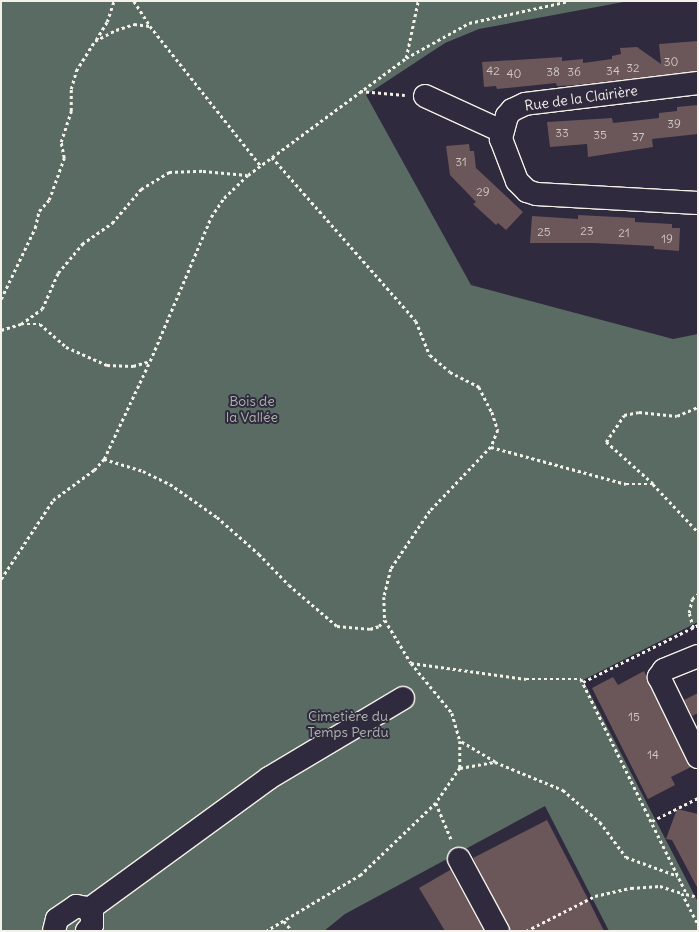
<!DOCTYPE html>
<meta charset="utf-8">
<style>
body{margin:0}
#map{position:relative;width:699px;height:932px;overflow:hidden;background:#2f2a3d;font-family:Delius,sans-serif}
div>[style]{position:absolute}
.green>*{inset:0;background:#596b63}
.building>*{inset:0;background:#6b565a}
.path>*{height:2.5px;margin-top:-1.25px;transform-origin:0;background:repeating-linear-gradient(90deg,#f4f1e8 0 3px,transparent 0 6px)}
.roads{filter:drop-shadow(1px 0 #f4f1e8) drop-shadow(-1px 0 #f4f1e8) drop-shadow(0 1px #f4f1e8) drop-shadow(0 -1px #f4f1e8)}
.minor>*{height:22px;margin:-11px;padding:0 11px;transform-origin:11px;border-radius:11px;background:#2f2a3d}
span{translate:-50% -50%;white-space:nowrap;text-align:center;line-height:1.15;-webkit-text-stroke:4px #2f2a3d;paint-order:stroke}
.number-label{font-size:12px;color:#d2cac4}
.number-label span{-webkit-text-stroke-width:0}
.street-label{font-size:14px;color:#f4f1e8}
.park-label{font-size:14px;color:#aeb5ac}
.frame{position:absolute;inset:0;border:2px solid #f4f1e8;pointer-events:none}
</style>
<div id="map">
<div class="green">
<i style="clip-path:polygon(1px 1px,629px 1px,479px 29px,445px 43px,366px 95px,471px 285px,673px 339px,698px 334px,698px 622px,583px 680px,698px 902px,698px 931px,609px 931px,545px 806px,345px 914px,324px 931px,1px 931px)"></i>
</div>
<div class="building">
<i style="clip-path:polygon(698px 41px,698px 71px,577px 85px,557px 86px,556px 83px,497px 89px,496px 86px,484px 87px,482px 62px,562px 57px,562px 61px,583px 59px,583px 63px,612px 59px,612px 56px,621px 54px,620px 48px,637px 47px,661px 64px,659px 44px)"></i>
<i style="clip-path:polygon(698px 105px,698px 134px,652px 139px,653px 147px,588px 157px,587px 144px,550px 147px,547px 122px,612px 118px,613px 123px,659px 118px,659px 113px,677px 111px,677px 107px)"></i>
<i style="clip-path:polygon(469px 144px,470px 151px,474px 151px,476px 168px,523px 212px,506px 230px,498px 223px,496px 225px,473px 204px,476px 202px,450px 175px,446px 146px)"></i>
<i style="clip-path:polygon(578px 215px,635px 218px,635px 222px,672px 224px,672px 228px,680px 228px,679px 251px,654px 249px,654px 246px,593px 243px,530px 243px,532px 216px,578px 219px)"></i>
<i style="clip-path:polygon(644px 671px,691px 767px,671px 777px,675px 785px,648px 799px,592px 688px,613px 677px,618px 685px)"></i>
<i style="clip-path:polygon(698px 693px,698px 713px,692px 716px,684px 700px)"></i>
<i style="clip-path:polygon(677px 809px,698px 814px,698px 889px,672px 840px,666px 839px)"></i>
<i style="clip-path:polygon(547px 820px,587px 897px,604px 931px,510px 931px,473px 858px)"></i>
<i style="clip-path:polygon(450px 870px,450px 869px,484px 931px,445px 931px,419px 888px)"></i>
</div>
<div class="path">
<i style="left:134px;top:1px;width:30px;rotate:57deg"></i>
<i style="left:96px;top:40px;width:21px;rotate:-59deg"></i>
<i style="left:107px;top:22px;width:22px;rotate:-72deg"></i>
<i style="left:406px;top:58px;width:58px;rotate:-78.1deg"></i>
<i style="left:360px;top:91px;width:45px;rotate:5.1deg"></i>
<i style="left:272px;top:157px;width:218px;rotate:48.7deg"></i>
<i style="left:416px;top:321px;width:37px;rotate:68deg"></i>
<i style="left:430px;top:355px;width:26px;rotate:40deg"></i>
<i style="left:450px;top:372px;width:33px;rotate:27deg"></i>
<i style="left:479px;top:387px;width:28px;rotate:63deg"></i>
<i style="left:492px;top:412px;width:19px;rotate:72deg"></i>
<i style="left:498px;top:430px;width:18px;rotate:112deg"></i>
<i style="left:491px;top:447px;width:88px;rotate:133.6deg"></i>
<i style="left:430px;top:511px;width:70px;rotate:123.9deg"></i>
<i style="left:391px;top:569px;width:29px;rotate:104deg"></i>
<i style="left:384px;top:597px;width:23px;rotate:88deg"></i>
<i style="left:1px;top:299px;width:79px;rotate:-64.4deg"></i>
<i style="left:35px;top:228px;width:17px;rotate:-77deg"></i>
<i style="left:39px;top:211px;width:15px;rotate:-48deg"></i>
<i style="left:49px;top:200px;width:45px;rotate:-70.3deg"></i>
<i style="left:64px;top:158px;width:16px;rotate:-101deg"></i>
<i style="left:61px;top:142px;width:33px;rotate:-72deg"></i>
<i style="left:71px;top:111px;width:22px;rotate:-90deg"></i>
<i style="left:71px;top:89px;width:19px;rotate:-74deg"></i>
<i style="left:76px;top:71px;width:36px;rotate:-58deg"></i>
<i style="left:95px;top:41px;width:24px;rotate:-28deg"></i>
<i style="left:116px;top:30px;width:19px;rotate:-18deg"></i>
<i style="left:134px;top:24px;width:16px;rotate:7deg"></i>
<i style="left:150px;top:26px;width:179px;rotate:51.6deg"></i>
<i style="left:21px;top:324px;width:26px;rotate:-36deg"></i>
<i style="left:42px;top:309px;width:39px;rotate:-66deg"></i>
<i style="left:58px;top:273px;width:38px;rotate:-50deg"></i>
<i style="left:82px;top:244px;width:37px;rotate:-35deg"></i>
<i style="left:112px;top:223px;width:45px;rotate:-49.5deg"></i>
<i style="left:141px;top:189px;width:33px;rotate:-31deg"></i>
<i style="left:169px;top:172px;width:34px;rotate:-2deg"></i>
<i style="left:203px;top:171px;width:44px;rotate:5.2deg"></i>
<i style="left:1px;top:330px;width:21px;rotate:-17deg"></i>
<i style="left:21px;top:324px;width:19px"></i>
<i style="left:40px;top:324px;width:35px;rotate:41deg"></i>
<i style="left:66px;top:347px;width:45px;rotate:23.7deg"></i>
<i style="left:107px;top:365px;width:26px;rotate:2deg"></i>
<i style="left:133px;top:366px;width:18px;rotate:-16deg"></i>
<i style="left:491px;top:447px;width:140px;rotate:15.3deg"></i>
<i style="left:626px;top:484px;width:27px"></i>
<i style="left:653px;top:484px;width:66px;rotate:46.8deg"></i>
<i style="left:104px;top:459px;width:41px;rotate:17.1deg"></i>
<i style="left:143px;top:471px;width:30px;rotate:26deg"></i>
<i style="left:170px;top:484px;width:57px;rotate:35.1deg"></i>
<i style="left:217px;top:517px;width:56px;rotate:41.4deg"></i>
<i style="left:259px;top:554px;width:43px;rotate:45.9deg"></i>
<i style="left:289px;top:585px;width:63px;rotate:40.5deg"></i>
<i style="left:337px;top:626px;width:33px;rotate:5deg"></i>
<i style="left:370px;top:629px;width:9px;rotate:-18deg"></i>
<i style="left:379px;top:626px;width:8px;rotate:-45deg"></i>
<i style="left:385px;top:620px;width:50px;rotate:58.8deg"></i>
<i style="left:411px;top:663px;width:65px;rotate:50.6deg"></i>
<i style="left:452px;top:713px;width:29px;rotate:74deg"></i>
<i style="left:460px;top:741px;width:27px;rotate:90deg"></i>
<i style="left:460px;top:768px;width:42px;rotate:124.4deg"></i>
<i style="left:436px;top:803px;width:104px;rotate:136.2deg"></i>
<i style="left:361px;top:875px;width:109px;rotate:149.2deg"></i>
<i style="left:653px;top:484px;width:63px;rotate:-138.2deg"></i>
<i style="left:606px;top:442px;width:32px;rotate:-56deg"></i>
<i style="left:624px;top:415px;width:15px;rotate:-11deg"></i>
<i style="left:639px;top:412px;width:38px;rotate:6deg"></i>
<i style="left:677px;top:416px;width:23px;rotate:-23deg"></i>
<i style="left:1px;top:579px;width:95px;rotate:-56.6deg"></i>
<i style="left:53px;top:500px;width:51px;rotate:-36.2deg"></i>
<i style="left:94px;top:470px;width:15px;rotate:-48deg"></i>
<i style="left:104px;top:459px;width:108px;rotate:-64.9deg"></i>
<i style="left:150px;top:361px;width:156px;rotate:-67deg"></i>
<i style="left:211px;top:217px;width:23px;rotate:-56deg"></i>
<i style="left:224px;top:198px;width:33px;rotate:-44deg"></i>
<i style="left:248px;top:175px;width:197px;rotate:-36.5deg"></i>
<i style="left:406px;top:58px;width:72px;rotate:-29.1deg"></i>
<i style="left:469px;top:23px;width:102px;rotate:-12.4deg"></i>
<i style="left:693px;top:628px;width:16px;rotate:-105deg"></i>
<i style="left:689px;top:613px;width:14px;rotate:-78deg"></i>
<i style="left:692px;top:599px;width:8px;rotate:-40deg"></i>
<i style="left:411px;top:663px;width:116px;rotate:7.9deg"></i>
<i style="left:526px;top:679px;width:55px"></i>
<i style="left:581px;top:679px;width:240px;rotate:63.8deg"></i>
<i style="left:583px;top:682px;width:128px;rotate:-26.4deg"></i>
<i style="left:495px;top:762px;width:74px;rotate:22.4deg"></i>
<i style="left:563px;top:790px;width:49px;rotate:40.9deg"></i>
<i style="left:600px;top:822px;width:44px;rotate:53.4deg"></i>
<i style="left:626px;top:857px;width:55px;rotate:20.1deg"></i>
<i style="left:460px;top:768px;width:36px;rotate:-10deg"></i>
<i style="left:495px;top:762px;width:41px;rotate:-149deg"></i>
<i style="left:436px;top:803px;width:41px;rotate:67.2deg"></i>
<i style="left:652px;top:821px;width:51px;rotate:-26.6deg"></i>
<i style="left:686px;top:894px;width:12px;rotate:14deg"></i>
<i style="left:284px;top:921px;width:13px;rotate:51deg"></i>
<i style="left:526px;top:931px;width:77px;rotate:-26.9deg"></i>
<i style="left:595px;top:896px;width:37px;rotate:-13deg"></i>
<i style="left:631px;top:888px;width:29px;rotate:-4deg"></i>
<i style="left:660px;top:886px;width:23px;rotate:18deg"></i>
<i style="left:682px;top:893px;width:36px;rotate:63deg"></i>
</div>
<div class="roads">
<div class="minor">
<i style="left:698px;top:83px;width:174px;rotate:173.1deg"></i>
<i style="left:525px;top:104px;width:14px;rotate:155deg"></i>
<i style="left:512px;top:110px;width:8px;rotate:130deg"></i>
<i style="left:507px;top:116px;width:24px;rotate:105deg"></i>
<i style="left:501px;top:139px;width:45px;rotate:69.1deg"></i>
<i style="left:517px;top:181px;width:14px;rotate:45deg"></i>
<i style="left:527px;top:191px;width:9px;rotate:18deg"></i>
<i style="left:536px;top:194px;width:162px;rotate:3.2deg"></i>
<i style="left:425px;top:96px;width:84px;rotate:24.7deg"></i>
<i style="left:698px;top:656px;width:37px;rotate:158deg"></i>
<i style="left:664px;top:670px;width:9px;rotate:126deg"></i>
<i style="left:659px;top:677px;width:89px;rotate:64deg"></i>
<i style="left:459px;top:859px;width:82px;rotate:61.6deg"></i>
<i style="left:88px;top:910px;width:224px;rotate:-36.1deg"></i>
<i style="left:269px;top:778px;width:156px;rotate:-30.8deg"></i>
<i style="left:54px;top:931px;width:12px;rotate:-76deg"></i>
<i style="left:57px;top:919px;width:23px;rotate:-34deg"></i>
<i style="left:76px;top:906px;width:10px;rotate:11deg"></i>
<i style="left:86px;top:908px;width:9px;rotate:49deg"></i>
<i style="left:92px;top:915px;width:10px;rotate:90deg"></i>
<i style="left:92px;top:925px;width:8px;rotate:130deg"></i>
</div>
</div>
<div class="number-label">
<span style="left:671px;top:62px">30</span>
<span style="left:633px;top:68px">32</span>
<span style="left:493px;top:71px">42</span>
<span style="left:613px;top:71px">34</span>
<span style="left:553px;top:72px">38</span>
<span style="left:574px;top:72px">36</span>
<span style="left:514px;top:74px">40</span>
<span style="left:674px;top:124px">39</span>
<span style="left:562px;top:133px">33</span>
<span style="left:600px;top:135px">35</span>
<span style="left:638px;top:137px">37</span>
<span style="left:461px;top:162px">31</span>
<span style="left:483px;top:192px">29</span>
<span style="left:587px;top:231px">23</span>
<span style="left:544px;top:232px">25</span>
<span style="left:624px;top:233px">21</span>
<span style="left:667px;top:239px">19</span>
<span style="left:634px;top:717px">15</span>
<span style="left:653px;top:755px">14</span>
</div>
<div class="street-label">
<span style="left:581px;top:98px;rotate:-8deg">Rue de la Clairière</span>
</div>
<div class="park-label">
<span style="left:252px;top:409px">Bois de<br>la Vallée</span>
<span style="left:348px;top:724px">Cimetière du<br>Temps Perdu</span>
</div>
<div class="frame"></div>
</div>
